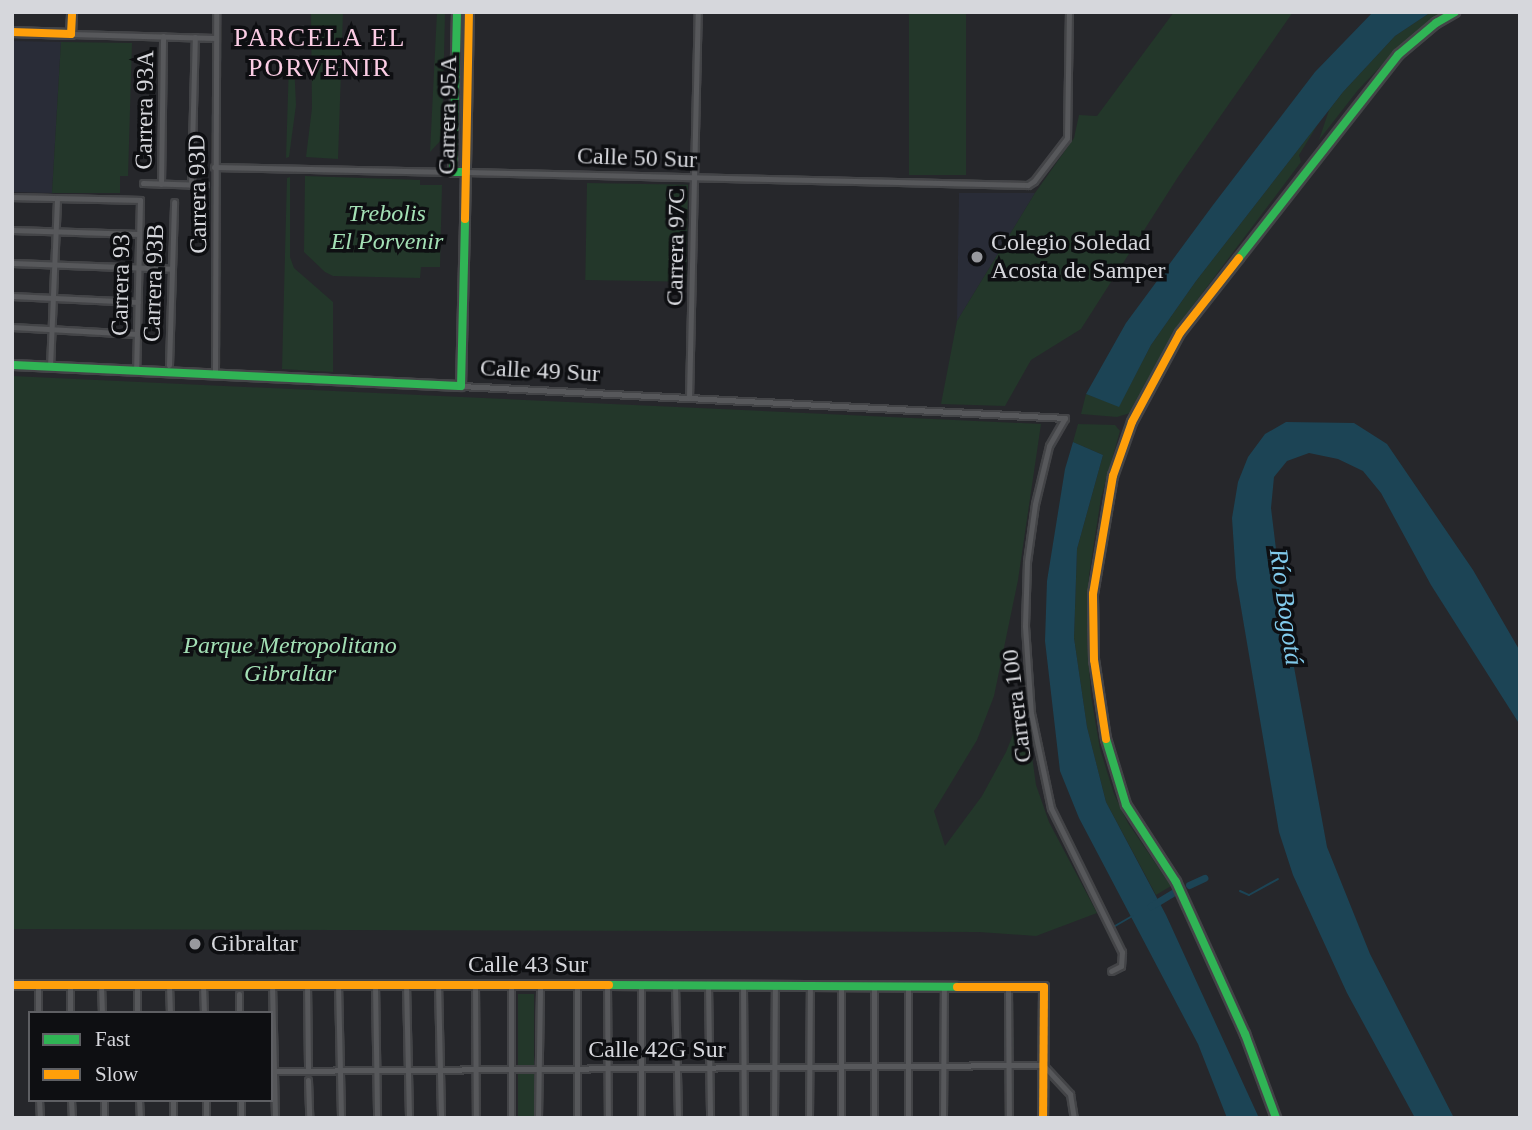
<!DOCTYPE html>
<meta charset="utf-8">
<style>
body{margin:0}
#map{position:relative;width:1532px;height:1130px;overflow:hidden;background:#26272b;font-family:"Times New Roman",serif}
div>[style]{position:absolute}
.built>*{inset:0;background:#292c37}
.green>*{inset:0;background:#23372a;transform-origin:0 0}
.water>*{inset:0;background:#1c4455}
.stream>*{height:2px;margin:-1px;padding:0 1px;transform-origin:1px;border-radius:1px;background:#1c4455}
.canal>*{height:7px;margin:-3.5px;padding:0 3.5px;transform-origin:3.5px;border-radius:3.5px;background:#1c4455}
.roads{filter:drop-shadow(2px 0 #434447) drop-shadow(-2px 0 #434447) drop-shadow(0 2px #434447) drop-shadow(0 -2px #434447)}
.street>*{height:5px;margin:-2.5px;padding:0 2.5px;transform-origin:2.5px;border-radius:2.5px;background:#57585b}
.fast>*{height:8px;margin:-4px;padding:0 4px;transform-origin:4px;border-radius:4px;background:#30b455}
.slow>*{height:8px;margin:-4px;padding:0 4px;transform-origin:4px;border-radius:4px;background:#ff9f0a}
.dots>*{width:19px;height:19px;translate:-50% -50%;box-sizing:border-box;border:4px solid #0e0f12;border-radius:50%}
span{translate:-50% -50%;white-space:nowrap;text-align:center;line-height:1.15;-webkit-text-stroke:7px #0e0f12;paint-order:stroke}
.street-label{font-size:24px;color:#d6d7dc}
.park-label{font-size:24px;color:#a3e0b5;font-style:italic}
.poi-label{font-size:24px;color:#d6d7dc}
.left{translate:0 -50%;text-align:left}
.neighbourhood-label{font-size:26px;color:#fbcce4;letter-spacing:2px}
.water-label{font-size:26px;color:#81caeb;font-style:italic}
.frame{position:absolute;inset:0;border:14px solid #d6d7dc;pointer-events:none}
.legend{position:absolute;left:28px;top:1011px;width:245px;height:91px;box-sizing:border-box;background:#0e0f12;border:2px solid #5e5f63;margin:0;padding:9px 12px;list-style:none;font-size:21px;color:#d6d7dc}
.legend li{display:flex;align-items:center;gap:14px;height:35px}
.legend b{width:35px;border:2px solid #5e5f63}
</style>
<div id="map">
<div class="built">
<i style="clip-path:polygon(12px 41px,61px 42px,52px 193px,12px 192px)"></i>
<i style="clip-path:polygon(959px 193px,1035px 193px,957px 321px)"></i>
</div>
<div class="green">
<i style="clip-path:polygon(311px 12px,343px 12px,338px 159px,306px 157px,312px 108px)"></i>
<i style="clip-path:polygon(437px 12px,445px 12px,442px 139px,430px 152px)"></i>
<i style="left:909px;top:12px;width:57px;height:163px"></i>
<i style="clip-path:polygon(1174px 12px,1293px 12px,1178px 177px,1081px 329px,1031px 360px,1005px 406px,941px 404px,957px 321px,1035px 193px,1074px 138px,1079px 115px,1097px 116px)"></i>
<i style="clip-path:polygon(1431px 12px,1445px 12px,1398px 48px,1358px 90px,1319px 140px,1329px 110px,1343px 92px,1395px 36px)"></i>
<i style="clip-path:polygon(61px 42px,132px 43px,128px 176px,120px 176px,120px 193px,52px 193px)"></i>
<i style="clip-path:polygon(289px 63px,294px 63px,296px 105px,289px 157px,286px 158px)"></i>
<i style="clip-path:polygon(1318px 124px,1299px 155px,1301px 162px,1176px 328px,1130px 413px,1117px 417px,1081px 414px,1086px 394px,1119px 406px,1151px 345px,1196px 281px)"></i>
<i style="clip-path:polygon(305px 176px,420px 180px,420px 185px,442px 185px,440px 267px,421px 267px,420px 278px,333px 276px,325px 272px,304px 252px)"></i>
<i style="clip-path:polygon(290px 177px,290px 257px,294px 268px,333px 302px,333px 372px,282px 369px,287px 178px)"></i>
<i style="left:587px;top:183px;width:101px;height:97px;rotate:1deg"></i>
<i style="clip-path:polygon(12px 376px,1041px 424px,1018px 580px,994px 696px,977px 740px,934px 811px,945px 846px,982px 796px,1006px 752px,1025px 705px,1036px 785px,1049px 822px,1097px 913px,1036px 936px,979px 932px,12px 929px)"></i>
<i style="clip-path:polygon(1078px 424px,1115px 425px,1120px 431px,1101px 498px,1089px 575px,1087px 639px,1091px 696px,1100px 749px,1114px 794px,1128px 823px,1171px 886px,1156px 895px,1106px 802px,1087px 727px,1074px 638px,1077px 549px,1103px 455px,1073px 442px)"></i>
<i style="left:518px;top:994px;width:16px;height:124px"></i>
</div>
<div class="water">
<i style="clip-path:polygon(1373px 12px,1431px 12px,1395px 36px,1343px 92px,1196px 281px,1151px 345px,1119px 407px,1086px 394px,1126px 323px,1213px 205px,1315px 72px)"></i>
<i style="clip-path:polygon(1286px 422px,1354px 423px,1387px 444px,1473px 570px,1520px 651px,1520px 725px,1431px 585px,1381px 493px,1363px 471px,1338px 459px,1309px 453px,1287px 461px,1274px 477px,1271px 508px,1283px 607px,1327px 847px,1370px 954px,1454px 1118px,1415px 1118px,1347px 993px,1293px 875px,1279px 832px,1236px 578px,1232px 518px,1238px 482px,1248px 457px,1265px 434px)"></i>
<i style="clip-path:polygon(1073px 442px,1103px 455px,1077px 549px,1074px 638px,1087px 727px,1106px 802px,1166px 915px,1259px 1118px,1227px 1118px,1198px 1044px,1079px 818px,1060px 771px,1045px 641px,1047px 581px,1065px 469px)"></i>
</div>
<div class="stream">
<i style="left:1240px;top:891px;width:10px;rotate:24deg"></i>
<i style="left:1249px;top:895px;width:33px;rotate:-29deg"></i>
<i style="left:1115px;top:926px;width:20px;rotate:-30deg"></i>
</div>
<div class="canal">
<i style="left:1189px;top:885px;width:17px;rotate:-25deg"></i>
<i style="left:1151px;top:906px;width:26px;rotate:-31deg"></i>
</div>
<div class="roads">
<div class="street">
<i style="left:71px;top:34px;width:144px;rotate:1.6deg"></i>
<i style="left:214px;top:167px;width:239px;rotate:1.2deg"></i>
<i style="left:466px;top:172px;width:562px;rotate:1.33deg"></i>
<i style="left:1028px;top:185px;width:7px;rotate:-34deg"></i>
<i style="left:1034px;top:181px;width:54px;rotate:-52.5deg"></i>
<i style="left:1067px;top:138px;width:126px;rotate:-89.1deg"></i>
<i style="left:143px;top:183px;width:62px;rotate:1.8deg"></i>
<i style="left:161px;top:184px;width:148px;rotate:-89.2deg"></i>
<i style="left:191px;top:185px;width:148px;rotate:-88.5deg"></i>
<i style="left:12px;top:197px;width:128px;rotate:1.3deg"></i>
<i style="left:140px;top:200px;width:171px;rotate:91.3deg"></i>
<i style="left:12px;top:230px;width:127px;rotate:1.8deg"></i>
<i style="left:12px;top:263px;width:160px;rotate:2.1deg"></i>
<i style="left:12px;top:296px;width:126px;rotate:2.7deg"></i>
<i style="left:12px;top:327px;width:125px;rotate:3.2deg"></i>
<i style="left:169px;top:365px;width:163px;rotate:-88.2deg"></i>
<i style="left:50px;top:367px;width:169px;rotate:-87.6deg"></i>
<i style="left:215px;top:374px;width:362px;rotate:-89.8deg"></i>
<i style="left:461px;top:386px;width:605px;rotate:3.03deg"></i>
<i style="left:1065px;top:418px;width:32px;rotate:120deg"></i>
<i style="left:1049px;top:446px;width:60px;rotate:103.6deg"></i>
<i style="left:1035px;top:504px;width:59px;rotate:97.9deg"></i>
<i style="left:1027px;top:562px;width:64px;rotate:91.8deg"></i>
<i style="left:1025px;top:626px;width:87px;rotate:86.1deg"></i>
<i style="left:1031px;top:713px;width:97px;rotate:78.1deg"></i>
<i style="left:1051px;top:808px;width:161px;rotate:63.8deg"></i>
<i style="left:1122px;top:952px;width:14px;rotate:94deg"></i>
<i style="left:1121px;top:966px;width:11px;rotate:153deg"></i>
<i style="left:689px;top:398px;width:386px;rotate:-88.7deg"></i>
<i style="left:438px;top:983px;width:135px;rotate:88.7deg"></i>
<i style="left:272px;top:984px;width:134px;rotate:88.7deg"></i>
<i style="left:307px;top:984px;width:86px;rotate:89.3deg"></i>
<i style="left:338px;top:984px;width:134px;rotate:88.7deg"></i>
<i style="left:375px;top:984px;width:134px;rotate:89.1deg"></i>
<i style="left:406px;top:984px;width:134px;rotate:88.7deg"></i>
<i style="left:475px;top:984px;width:134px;rotate:89.6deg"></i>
<i style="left:511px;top:984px;width:134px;rotate:90deg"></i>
<i style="left:38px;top:985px;width:28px;rotate:90deg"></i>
<i style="left:70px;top:985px;width:28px;rotate:90deg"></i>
<i style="left:101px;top:985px;width:28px;rotate:88deg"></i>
<i style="left:137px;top:985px;width:28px;rotate:90deg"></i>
<i style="left:169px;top:985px;width:28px;rotate:88deg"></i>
<i style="left:203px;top:985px;width:28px;rotate:88deg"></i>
<i style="left:607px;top:985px;width:133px;rotate:89.6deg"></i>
<i style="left:641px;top:985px;width:133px;rotate:90deg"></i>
<i style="left:675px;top:985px;width:133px;rotate:88.7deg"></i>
<i style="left:708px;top:985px;width:133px;rotate:89.1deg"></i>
<i style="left:743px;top:986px;width:132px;rotate:89.6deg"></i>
<i style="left:1008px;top:987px;width:131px;rotate:89.6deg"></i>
<i style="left:239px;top:994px;width:19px;rotate:90deg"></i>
<i style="left:271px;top:1071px;width:772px;rotate:-0.45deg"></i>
<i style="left:1043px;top:1065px;width:40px;rotate:47deg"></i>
<i style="left:1070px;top:1094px;width:24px;rotate:81deg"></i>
<i style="left:308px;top:1080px;width:38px;rotate:88deg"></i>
<i style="left:39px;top:1100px;width:18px;rotate:87deg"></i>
<i style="left:71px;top:1100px;width:18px;rotate:87deg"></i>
<i style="left:104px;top:1100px;width:18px;rotate:90deg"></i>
<i style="left:139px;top:1100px;width:18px;rotate:87deg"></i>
<i style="left:173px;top:1100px;width:18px;rotate:90deg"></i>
<i style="left:206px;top:1100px;width:18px;rotate:90deg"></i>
<i style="left:241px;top:1100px;width:18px;rotate:90deg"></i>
<i style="left:538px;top:1118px;width:134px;rotate:-89.1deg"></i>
<i style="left:577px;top:1118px;width:134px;rotate:-90deg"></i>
<i style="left:774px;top:1118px;width:132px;rotate:-89.6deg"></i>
<i style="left:809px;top:1118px;width:132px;rotate:-89.6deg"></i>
<i style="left:841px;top:1118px;width:132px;rotate:-90deg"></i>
<i style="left:874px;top:1118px;width:132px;rotate:-90deg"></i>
<i style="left:908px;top:1118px;width:132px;rotate:-90deg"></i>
<i style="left:943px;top:1118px;width:131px;rotate:-89.6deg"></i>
</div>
<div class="fast">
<i style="left:457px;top:12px;width:160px;rotate:91.4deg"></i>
<i style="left:453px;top:172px;width:13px"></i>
<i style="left:1239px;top:258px;width:258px;rotate:-51.9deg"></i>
<i style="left:1398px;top:55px;width:50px;rotate:-40.1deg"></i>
<i style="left:1436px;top:23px;width:22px;rotate:-30deg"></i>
<i style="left:12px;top:365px;width:449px;rotate:2.7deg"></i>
<i style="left:461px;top:386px;width:167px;rotate:-88.6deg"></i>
<i style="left:1106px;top:739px;width:69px;rotate:73.1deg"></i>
<i style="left:1126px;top:805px;width:92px;rotate:57deg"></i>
<i style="left:1176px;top:882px;width:167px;rotate:65.6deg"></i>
<i style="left:1245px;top:1034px;width:90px;rotate:69.7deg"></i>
<i style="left:609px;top:985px;width:348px;rotate:0.3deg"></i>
</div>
<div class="slow">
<i style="left:12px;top:32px;width:59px;rotate:1.9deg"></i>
<i style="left:71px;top:34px;width:22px;rotate:-87deg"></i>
<i style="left:465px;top:219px;width:207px;rotate:-88.9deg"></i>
<i style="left:1106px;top:739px;width:80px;rotate:-98.6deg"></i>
<i style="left:1094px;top:660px;width:66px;rotate:-90.9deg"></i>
<i style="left:1093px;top:594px;width:120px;rotate:-80.4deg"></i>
<i style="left:1113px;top:476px;width:57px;rotate:-70.6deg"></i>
<i style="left:1132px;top:422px;width:101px;rotate:-61.7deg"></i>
<i style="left:1180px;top:333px;width:95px;rotate:-51.8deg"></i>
<i style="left:12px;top:985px;width:597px"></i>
<i style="left:957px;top:987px;width:87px"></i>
<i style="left:1044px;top:987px;width:131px;rotate:90.4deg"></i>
</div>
</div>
<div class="dots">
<i style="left:977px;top:257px;background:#98999e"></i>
<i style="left:195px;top:944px;background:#98999e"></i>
</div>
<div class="street-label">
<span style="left:145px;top:110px;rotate:-89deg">Carrera 93A</span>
<span style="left:448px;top:115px;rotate:-89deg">Carrera 95A</span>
<span style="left:637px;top:158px;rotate:2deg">Calle 50 Sur</span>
<span style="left:198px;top:194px;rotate:-91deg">Carrera 93D</span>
<span style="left:676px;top:247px;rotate:-89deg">Carrera 97C</span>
<span style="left:154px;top:283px;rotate:-88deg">Carrera 93B</span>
<span style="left:121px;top:285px;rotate:-89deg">Carrera 93</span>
<span style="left:540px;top:371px;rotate:3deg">Calle 49 Sur</span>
<span style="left:1017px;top:706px;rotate:-97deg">Carrera 100</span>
<span style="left:528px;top:965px">Calle 43 Sur</span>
<span style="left:657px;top:1050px">Calle 42G Sur</span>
</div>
<div class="park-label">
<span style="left:387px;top:228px">Trebolis<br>El Porvenir</span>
<span style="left:290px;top:660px">Parque Metropolitano<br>Gibraltar</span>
</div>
<div class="poi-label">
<span class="left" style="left:991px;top:257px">Colegio Soledad<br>Acosta de Samper</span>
<span class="left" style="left:211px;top:944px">Gibraltar</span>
</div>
<div class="neighbourhood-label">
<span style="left:320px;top:53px">PARCELA EL<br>PORVENIR</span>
</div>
<div class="water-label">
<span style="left:1286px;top:607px;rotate:82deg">Río Bogotá</span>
</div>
<div class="frame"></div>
<ul class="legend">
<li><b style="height:9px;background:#30b455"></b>Fast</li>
<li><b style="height:9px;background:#ff9f0a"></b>Slow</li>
</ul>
</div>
